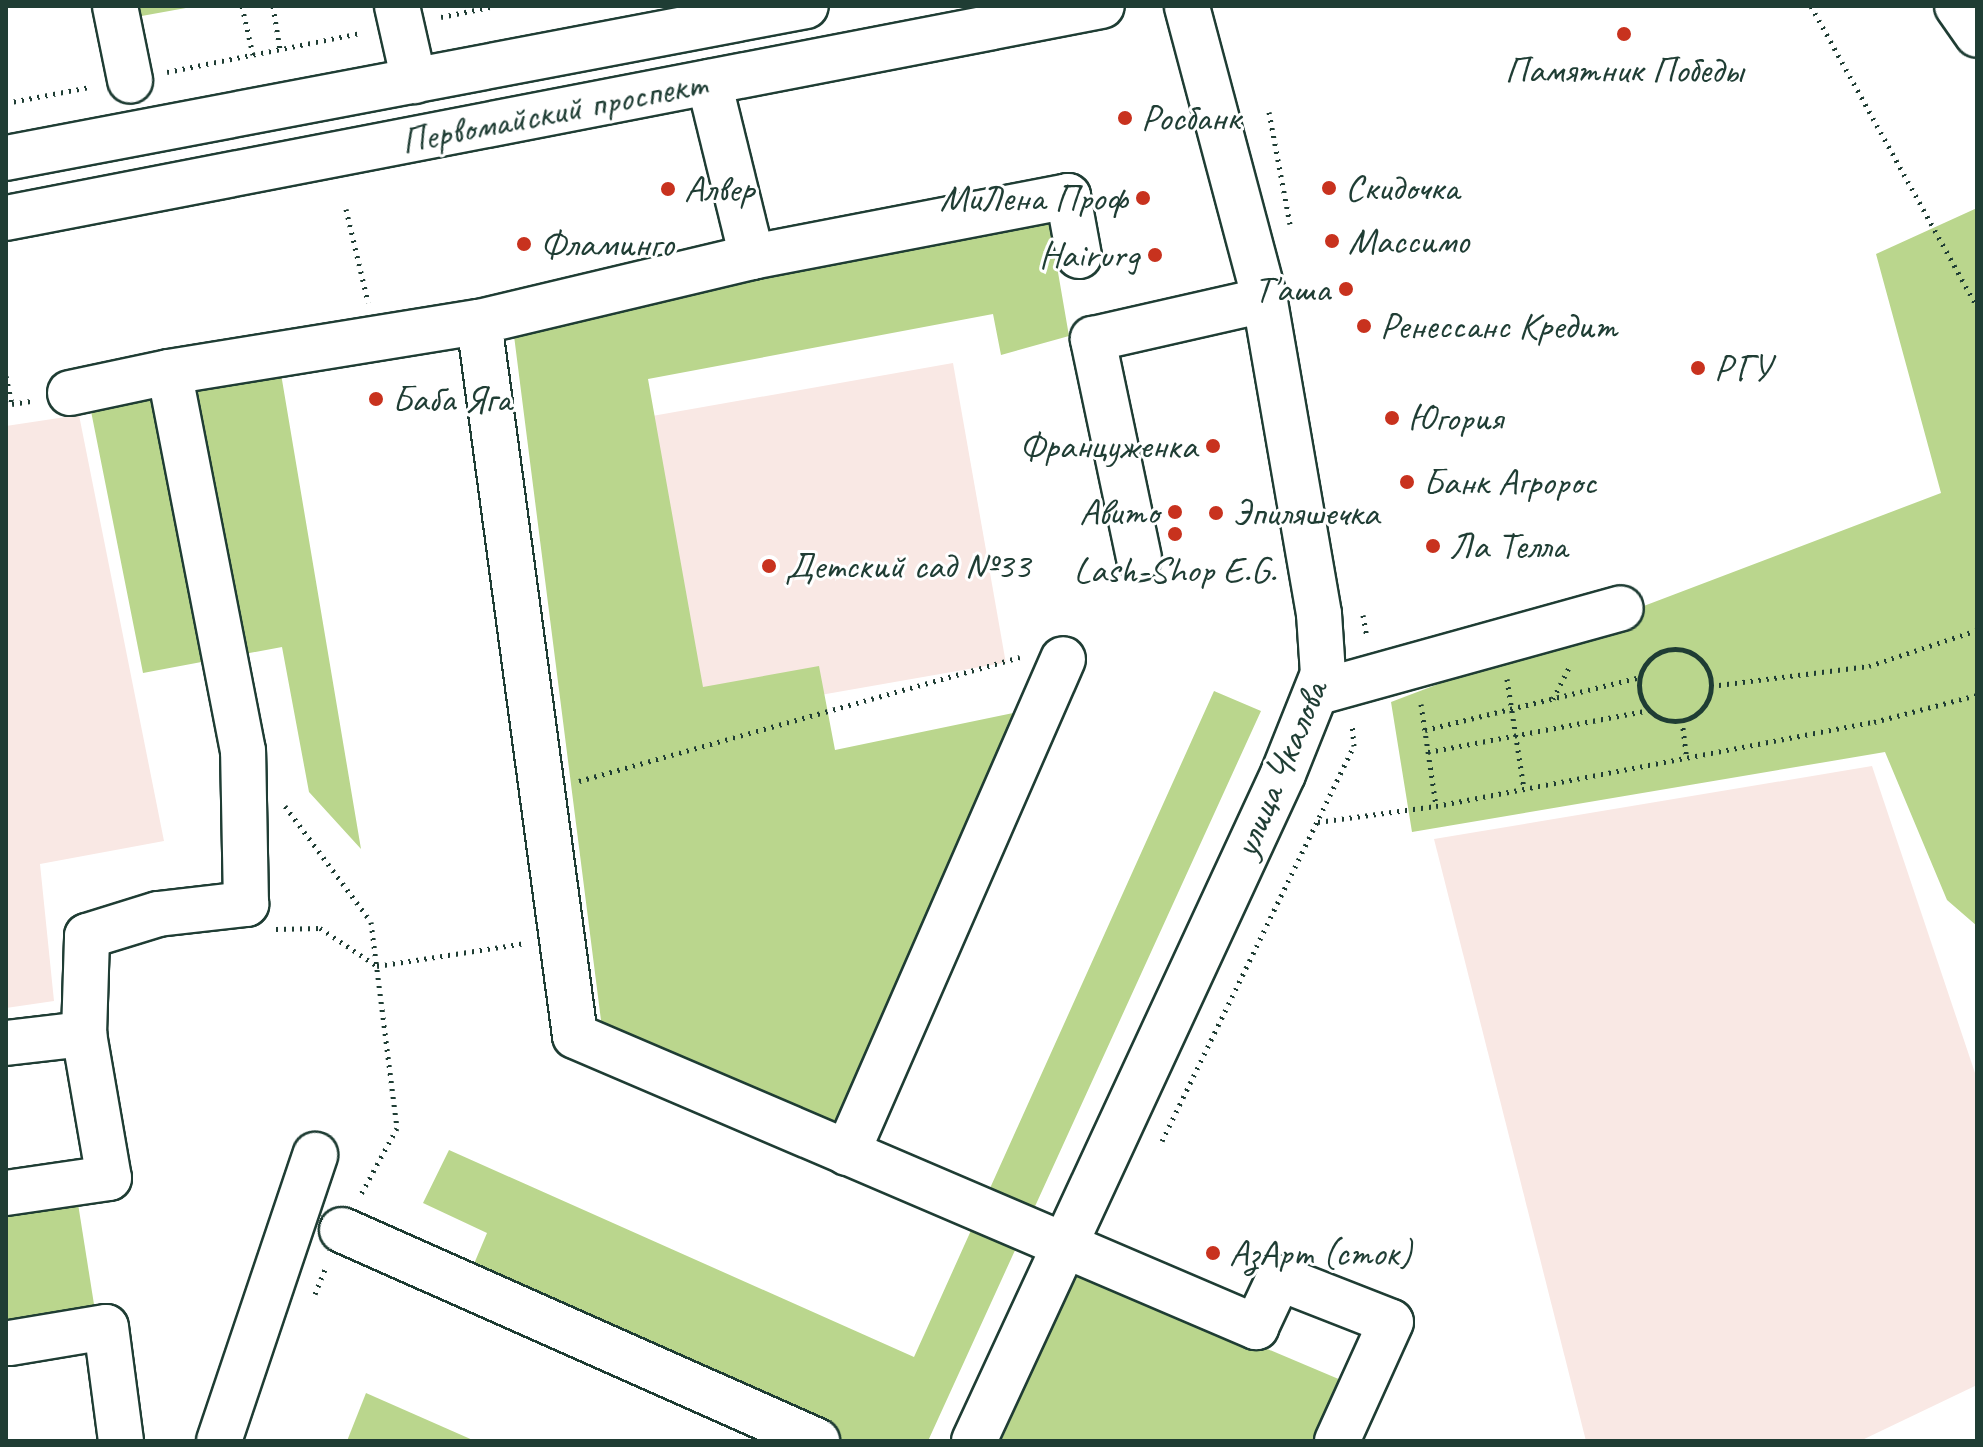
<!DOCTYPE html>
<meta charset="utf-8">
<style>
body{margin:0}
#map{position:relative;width:1983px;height:1447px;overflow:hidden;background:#fff;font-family:Caveat,sans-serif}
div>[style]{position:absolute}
.built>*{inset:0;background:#f9e8e4;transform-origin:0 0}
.green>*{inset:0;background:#bad68d}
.path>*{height:5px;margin-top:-2.5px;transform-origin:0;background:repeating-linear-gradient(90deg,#1f3d34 0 2px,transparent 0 8px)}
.path>.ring{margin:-2.5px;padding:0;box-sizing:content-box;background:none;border:5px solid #1f3d34;border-radius:50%}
.roads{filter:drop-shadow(2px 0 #1f3d34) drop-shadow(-2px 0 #1f3d34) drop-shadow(0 2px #1f3d34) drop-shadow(0 -2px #1f3d34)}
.minor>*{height:44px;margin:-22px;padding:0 22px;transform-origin:22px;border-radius:22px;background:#fff}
.major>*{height:44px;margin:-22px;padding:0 22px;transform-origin:22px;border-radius:22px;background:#fff}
.dots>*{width:22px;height:22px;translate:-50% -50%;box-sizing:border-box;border:4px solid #fff;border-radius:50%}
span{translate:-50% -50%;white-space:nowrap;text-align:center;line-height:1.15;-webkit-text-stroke:6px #fff;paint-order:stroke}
.poi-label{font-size:38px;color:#1f3d34}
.left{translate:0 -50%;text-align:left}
.right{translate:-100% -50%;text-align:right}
.street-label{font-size:38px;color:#1f3d34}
.frame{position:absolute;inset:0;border:8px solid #1f3d34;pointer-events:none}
</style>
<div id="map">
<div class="built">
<i style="left:953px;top:363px;width:304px;height:419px;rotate:80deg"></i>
<i style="clip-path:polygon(79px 415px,164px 841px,40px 864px,54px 1001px,6px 1008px,6px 426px)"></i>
<i style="clip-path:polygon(1872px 766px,1977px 1079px,1977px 1385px,1860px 1441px,1586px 1441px,1434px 839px)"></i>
</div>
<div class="green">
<i style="clip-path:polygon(135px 6px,197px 6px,136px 17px)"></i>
<i style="clip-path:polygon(1977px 208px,1977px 926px,1947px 900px,1885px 752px,1412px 832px,1391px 702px,1941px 493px,1876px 254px)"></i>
<i style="clip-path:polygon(1049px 220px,1069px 336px,1001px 355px,993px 314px,648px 379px,703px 687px,819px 666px,835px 750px,1027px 710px,842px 1139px,603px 1036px,512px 320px)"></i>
<i style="clip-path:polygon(278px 356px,361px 849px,309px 792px,282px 647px,143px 673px,88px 396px)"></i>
<i style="clip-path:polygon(1214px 691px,1261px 711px,928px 1441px,800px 1441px,460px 1297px,487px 1233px,423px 1203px,449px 1150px,914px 1357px)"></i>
<i style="clip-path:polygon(76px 1191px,96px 1317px,6px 1330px,6px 1201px)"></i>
<i style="clip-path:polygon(1078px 1269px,1348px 1383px,1321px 1441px,1001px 1441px)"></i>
<i style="clip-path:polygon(366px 1393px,475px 1441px,347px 1441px)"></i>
</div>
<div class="path">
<i style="left:242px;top:6px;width:50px;rotate:77.3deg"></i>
<i style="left:273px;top:6px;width:44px;rotate:80.8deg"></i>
<i style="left:1811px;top:6px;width:344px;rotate:61.1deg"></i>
<i style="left:441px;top:17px;width:55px;rotate:-11.5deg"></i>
<i style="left:167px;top:72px;width:198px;rotate:-11.4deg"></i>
<i style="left:6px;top:103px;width:86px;rotate:-10.8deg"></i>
<i style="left:1269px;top:112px;width:114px;rotate:79.4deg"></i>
<i style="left:346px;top:209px;width:96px;rotate:76.7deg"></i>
<i style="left:6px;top:376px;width:29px;rotate:78deg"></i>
<i style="left:12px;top:404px;width:19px;rotate:-9deg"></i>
<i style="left:1363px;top:615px;width:22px;rotate:80deg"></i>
<i class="ring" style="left:1639px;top:649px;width:67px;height:67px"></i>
<i style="left:1507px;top:679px;width:111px;rotate:81.2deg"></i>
<i style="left:1711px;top:686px;width:159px;rotate:-7.2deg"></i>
<i style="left:1869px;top:666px;width:114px;rotate:-18.4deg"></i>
<i style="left:1553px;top:699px;width:38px;rotate:-63deg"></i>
<i style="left:1421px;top:704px;width:103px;rotate:81.6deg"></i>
<i style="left:1682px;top:720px;width:38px;rotate:83deg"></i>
<i style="left:1425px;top:730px;width:221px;rotate:-13.8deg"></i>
<i style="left:1428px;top:752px;width:226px;rotate:-10.7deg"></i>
<i style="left:579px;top:781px;width:458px;rotate:-15.7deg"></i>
<i style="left:285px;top:806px;width:144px;rotate:53.4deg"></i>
<i style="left:371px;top:922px;width:208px;rotate:82.8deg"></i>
<i style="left:397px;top:1128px;width:77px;rotate:118.6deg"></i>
<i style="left:1318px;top:822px;width:119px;rotate:-7.7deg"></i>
<i style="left:1436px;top:806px;width:446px;rotate:-10.9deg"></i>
<i style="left:1874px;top:722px;width:106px;rotate:-14.7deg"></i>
<i style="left:276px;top:929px;width:44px;rotate:-1.3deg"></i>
<i style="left:320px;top:928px;width:69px;rotate:33.7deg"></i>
<i style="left:377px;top:966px;width:150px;rotate:-8.8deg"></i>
<i style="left:1162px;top:1141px;width:439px;rotate:-64.1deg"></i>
<i style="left:1354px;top:746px;width:23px;rotate:-95deg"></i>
<i style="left:315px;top:1294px;width:29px;rotate:-68deg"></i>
</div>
<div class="roads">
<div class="minor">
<i style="left:115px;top:6px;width:76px;rotate:78.5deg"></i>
<i style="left:397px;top:6px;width:77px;rotate:77.2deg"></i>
<i style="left:1957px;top:6px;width:35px;rotate:55deg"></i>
<i style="left:709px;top:82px;width:180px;rotate:76.2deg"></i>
<i style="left:479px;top:322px;width:720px;rotate:82.34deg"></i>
<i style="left:575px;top:1036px;width:741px;rotate:23.14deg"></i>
<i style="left:1256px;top:1327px;width:54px;rotate:-64.9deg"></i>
<i style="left:1279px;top:1278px;width:120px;rotate:21.4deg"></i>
<i style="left:1391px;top:1322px;width:131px;rotate:114.4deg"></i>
<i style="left:70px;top:393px;width:101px;rotate:-12deg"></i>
<i style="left:169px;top:372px;width:314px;rotate:-9.2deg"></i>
<i style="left:479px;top:322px;width:281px;rotate:-13.4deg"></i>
<i style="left:752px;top:257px;width:322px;rotate:-10.9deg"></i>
<i style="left:1068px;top:196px;width:61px;rotate:79.6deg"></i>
<i style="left:1139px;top:558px;width:224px;rotate:-101.9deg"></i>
<i style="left:1093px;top:339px;width:176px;rotate:-12.8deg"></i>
<i style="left:1319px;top:692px;width:313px;rotate:-15.5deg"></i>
<i style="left:84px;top:1034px;width:98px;rotate:-88.2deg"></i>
<i style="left:87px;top:936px;width:74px;rotate:-17.2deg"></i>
<i style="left:158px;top:914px;width:89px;rotate:-6.5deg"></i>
<i style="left:246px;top:904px;width:153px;rotate:-91.1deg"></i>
<i style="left:243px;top:751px;width:386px;rotate:-101deg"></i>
<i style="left:6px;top:1043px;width:79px;rotate:-6.6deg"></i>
<i style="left:84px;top:1034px;width:146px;rotate:80.2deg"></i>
<i style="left:109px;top:1178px;width:104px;rotate:171.7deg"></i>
<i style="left:847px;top:1153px;width:539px;rotate:-66.38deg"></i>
<i style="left:342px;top:1230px;width:520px;rotate:23.95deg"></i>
<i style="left:10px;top:1343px;width:97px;rotate:-9.5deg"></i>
<i style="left:106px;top:1327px;width:115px;rotate:82.5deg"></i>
<i style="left:219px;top:1441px;width:302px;rotate:-71.4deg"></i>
<i style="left:974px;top:1441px;width:735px;rotate:-65.14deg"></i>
<i style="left:1283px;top:774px;width:108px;rotate:-68.2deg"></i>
<i style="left:1323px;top:674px;width:60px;rotate:-93.8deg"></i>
<i style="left:1319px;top:614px;width:319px;rotate:-99.8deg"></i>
<i style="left:1265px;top:300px;width:304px;rotate:-104.9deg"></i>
</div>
<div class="major">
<i style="left:6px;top:158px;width:814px;rotate:-10.76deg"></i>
<i style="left:6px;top:218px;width:1116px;rotate:-10.95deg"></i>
</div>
</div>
<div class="dots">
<i style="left:1624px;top:34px;background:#c8321e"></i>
<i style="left:1125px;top:118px;background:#c8321e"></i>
<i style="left:1329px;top:188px;background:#c8321e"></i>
<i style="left:668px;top:189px;background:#c8321e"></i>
<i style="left:1143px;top:198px;background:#c8321e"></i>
<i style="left:1332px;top:241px;background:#c8321e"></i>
<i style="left:524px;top:244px;background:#c8321e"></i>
<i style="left:1155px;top:255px;background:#c8321e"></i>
<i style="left:1346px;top:289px;background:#c8321e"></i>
<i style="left:1364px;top:326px;background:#c8321e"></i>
<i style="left:1698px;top:368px;background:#c8321e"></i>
<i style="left:376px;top:399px;background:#c8321e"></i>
<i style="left:1392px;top:418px;background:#c8321e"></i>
<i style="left:1213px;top:446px;background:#c8321e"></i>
<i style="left:1407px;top:482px;background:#c8321e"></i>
<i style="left:1175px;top:512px;background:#c8321e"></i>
<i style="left:1216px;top:513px;background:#c8321e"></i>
<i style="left:1175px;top:534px;background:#c8321e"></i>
<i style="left:1433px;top:546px;background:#c8321e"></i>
<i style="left:769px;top:566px;background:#c8321e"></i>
<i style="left:1213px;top:1253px;background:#c8321e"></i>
</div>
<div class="poi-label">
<span style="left:1624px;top:70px">Памятник Победы</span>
<span class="left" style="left:1141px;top:118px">Росбанк</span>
<span class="left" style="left:1345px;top:188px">Скидочка</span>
<span class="left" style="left:684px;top:189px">Алвер</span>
<span class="right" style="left:1127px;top:198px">МиЛена Проф</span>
<span class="left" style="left:1348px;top:241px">Массимо</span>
<span class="left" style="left:540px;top:244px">Фламинго</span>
<span class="right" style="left:1139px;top:255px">Hairurg</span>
<span class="right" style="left:1330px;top:289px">Т'аша</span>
<span class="left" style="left:1380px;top:326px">Ренессанс Кредит</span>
<span class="left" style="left:1714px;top:368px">РГУ</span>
<span class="left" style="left:392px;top:399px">Баба Яга</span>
<span class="left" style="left:1408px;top:418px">Югория</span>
<span class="right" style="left:1197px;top:446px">Француженка</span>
<span class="left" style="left:1423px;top:482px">Банк Агророс</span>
<span class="right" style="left:1159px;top:512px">Авито</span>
<span class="left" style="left:1232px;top:513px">Эпиляшечка</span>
<span class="left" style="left:1449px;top:546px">Ла Телла</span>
<span class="left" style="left:785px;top:566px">Детский сад №33</span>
<span style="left:1175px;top:570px">Lash-Shop E.G.</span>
<span class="left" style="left:1229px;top:1253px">АзАрт (сток)</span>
</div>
<div class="street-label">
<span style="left:554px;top:112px;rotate:-11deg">Первомайский проспект</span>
<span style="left:1280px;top:769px;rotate:-67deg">улица Чкалова</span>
</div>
<div class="frame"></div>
</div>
